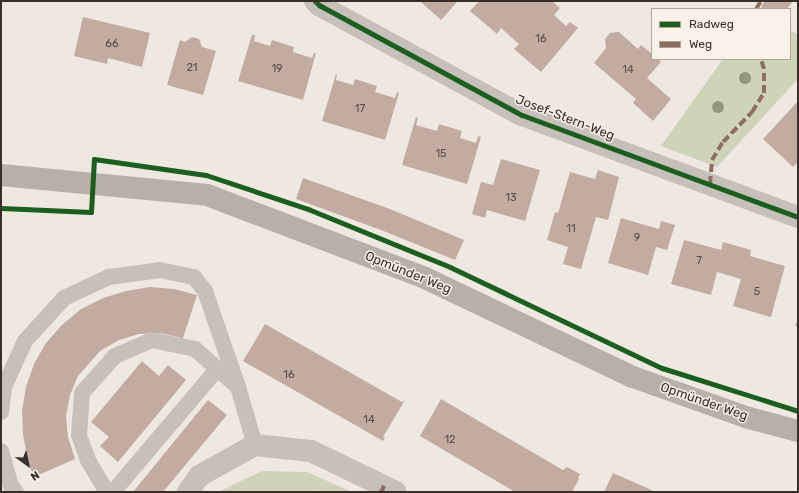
<!DOCTYPE html>
<meta charset="utf-8">
<style>
body{margin:0}
#map{position:relative;width:799px;height:493px;overflow:hidden;background:#eee8e1;font-family:Rubik,sans-serif}
div>[style]{position:absolute}
.green>*{inset:0;background:#cfd3ba}
.building>*{inset:0;background:#c2aca2}
.lane>*{height:16px;margin:-8px;padding:0 8px;transform-origin:8px;border-radius:8px;background:#c6bfba}
.street>*{height:22px;margin:-11px;padding:0 11px;transform-origin:11px;border-radius:11px;background:#c6bfba}
.secondary>*{height:22px;margin:-11px;padding:0 11px;transform-origin:11px;border-radius:11px;background:#b7afaa}
.quiet>*{height:4px;margin-top:-2px;transform-origin:0;background:repeating-linear-gradient(90deg,#8d6e63 0 8px,transparent 0 12px)}
.cycleway>*{height:5px;margin:-2.5px;padding:0 2.5px;transform-origin:2.5px;border-radius:2.5px;background:#1b5e20}
.trees>*{width:12px;height:12px;margin:-6px;border-radius:50%;background:#92987d}
span{translate:-50% -50%;white-space:nowrap;text-align:center;line-height:1.15;-webkit-text-stroke:3px #faf2e8;paint-order:stroke}
.number-label{font-size:11px;color:#5a4d46}
.number-label span{-webkit-text-stroke-width:0}
.street-label{font-size:13px;color:#382d28}
.frame{position:absolute;inset:0;border:2px solid #382d28;pointer-events:none}
.legend{position:absolute;left:651px;top:8px;width:140px;height:52px;box-sizing:border-box;background:#faf2e8;border:1px solid #aca39b;margin:0;padding:5px 7px;list-style:none;font-size:12px;color:#382d28}
.legend li{display:flex;align-items:center;gap:8px;height:20px}
.legend b{width:20px;border:1px solid #aca39b}
.north{position:absolute;left:8px;top:445px;width:40px;height:40px;-webkit-text-stroke:3px #faf2e8;paint-order:stroke;rotate:147deg;font-size:11px;font-weight:700;line-height:16px;text-align:center;color:#382d28}
.north::after{content:'';display:block;margin:auto;width:14px;height:18px;background:#382d28;clip-path:polygon(50% 0,100% 100%,50% 72%,0 100%)}
</style>
<div id="map">
<div class="green">
<i style="clip-path:polygon(790px 30px,798px 35px,798px 79px,717px 167px,661px 146px,723px 59px,790px 59px)"></i>
<i style="clip-path:polygon(262px 471px,307px 472px,352px 492px,321px 492px,317px 490px,316px 492px,218px 492px)"></i>
</div>
<div class="building">
<i style="clip-path:polygon(420px 1px,458px 1px,441px 20px)"></i>
<i style="clip-path:polygon(479px 1px,552px 1px,560px 8px,554px 15px,566px 26px,570px 22px,578px 28px,541px 72px,514px 49px,519px 44px,501px 28px,497px 34px,470px 11px)"></i>
<i style="clip-path:polygon(765px 1px,793px 1px,787px 9px,763px 9px,761px 7px)"></i>
<i style="clip-path:polygon(83px 17px,150px 33px,142px 67px,108px 58px,107px 64px,74px 56px)"></i>
<i style="clip-path:polygon(619px 32px,638px 49px,641px 45px,652px 54px,652px 59px,658px 59px,661px 62px,647px 78px,671px 99px,653px 121px,633px 103px,636px 99px,594px 63px,606px 48px,605px 39px,610px 33px)"></i>
<i style="clip-path:polygon(252px 35px,255px 35px,254px 41px,270px 46px,272px 40px,294px 47px,293px 52px,312px 58px,314px 53px,316px 53px,303px 100px,238px 81px)"></i>
<i style="clip-path:polygon(192px 37px,199px 39px,202px 47px,216px 51px,203px 95px,167px 85px,180px 40px,185px 42px)"></i>
<i style="clip-path:polygon(336px 74px,337px 75px,336px 80px,353px 85px,355px 79px,377px 86px,375px 92px,395px 98px,397px 92px,399px 93px,385px 140px,322px 121px)"></i>
<i style="clip-path:polygon(798px 101px,798px 162px,793px 167px,763px 139px)"></i>
<i style="clip-path:polygon(416px 117px,418px 118px,416px 125px,437px 131px,439px 124px,462px 131px,460px 138px,476px 143px,478px 136px,481px 137px,467px 184px,402px 165px)"></i>
<i style="clip-path:polygon(501px 159px,540px 170px,525px 221px,487px 210px,485px 218px,472px 214px,481px 182px,493px 185px)"></i>
<i style="clip-path:polygon(598px 170px,619px 177px,608px 220px,596px 217px,581px 269px,563px 264px,568px 247px,547px 240px,555px 212px,558px 213px,570px 172px,595px 179px)"></i>
<i style="clip-path:polygon(303px 178px,390px 209px,464px 240px,455px 260px,381px 230px,296px 199px)"></i>
<i style="clip-path:polygon(621px 218px,659px 229px,661px 221px,675px 225px,667px 250px,656px 247px,648px 275px,608px 263px)"></i>
<i style="clip-path:polygon(684px 240px,721px 250px,723px 242px,751px 250px,750px 256px,785px 266px,771px 317px,733px 306px,741px 279px,717px 272px,711px 295px,671px 284px)"></i>
<i style="clip-path:polygon(150px 287px,174px 289px,197px 295px,182px 341px,182px 338px,161px 333px,139px 334px,119px 340px,100px 351px,78px 376px,70px 395px,66px 416px,68px 437px,75px 459px,34px 477px,29px 464px,23px 435px,22px 411px,26px 387px,34px 364px,46px 343px,62px 325px,81px 309px,103px 298px,126px 291px)"></i>
<i style="clip-path:polygon(798px 318px,798px 327px,795px 326px)"></i>
<i style="clip-path:polygon(265px 324px,402px 402px,405px 400px,383px 437px,385px 438px,383px 441px,243px 361px)"></i>
<i style="clip-path:polygon(142px 361px,159px 376px,168px 365px,186px 380px,118px 462px,100px 446px,109px 437px,91px 422px)"></i>
<i style="clip-path:polygon(441px 399px,563px 470px,567px 467px,580px 474px,578px 478px,579px 479px,572px 492px,515px 492px,420px 436px)"></i>
<i style="clip-path:polygon(208px 400px,227px 415px,163px 492px,133px 492px)"></i>
<i style="clip-path:polygon(613px 473px,656px 492px,604px 492px)"></i>
</div>
<div class="lane">
<i style="left:1px;top:412px;width:25px;rotate:-83deg"></i>
<i style="left:4px;top:387px;width:51px;rotate:-65.5deg"></i>
<i style="left:25px;top:341px;width:58px;rotate:-47.8deg"></i>
<i style="left:64px;top:298px;width:50px;rotate:-25deg"></i>
<i style="left:109px;top:277px;width:51px;rotate:-7.8deg"></i>
<i style="left:160px;top:270px;width:35px;rotate:12deg"></i>
<i style="left:194px;top:277px;width:18px;rotate:52deg"></i>
<i style="left:205px;top:291px;width:102px;rotate:71deg"></i>
<i style="left:1px;top:451px;width:36px;rotate:74deg"></i>
<i style="left:11px;top:486px;width:8px;rotate:50deg"></i>
<i style="left:107px;top:492px;width:37px;rotate:-121deg"></i>
<i style="left:88px;top:460px;width:27px;rotate:-110deg"></i>
<i style="left:79px;top:435px;width:42px;rotate:-85.9deg"></i>
<i style="left:82px;top:393px;width:50px;rotate:-48.3deg"></i>
<i style="left:115px;top:356px;width:40px;rotate:-23.4deg"></i>
<i style="left:152px;top:340px;width:44px;rotate:11.8deg"></i>
<i style="left:195px;top:349px;width:57px;rotate:41.5deg"></i>
<i style="left:238px;top:387px;width:60px;rotate:73.7deg"></i>
<i style="left:113px;top:492px;width:162px;rotate:-49.7deg"></i>
</div>
<div class="street">
<i style="left:315px;top:1px;width:6px;rotate:45deg"></i>
<i style="left:319px;top:5px;width:231px;rotate:28.5deg"></i>
<i style="left:522px;top:115px;width:294px;rotate:20.3deg"></i>
<i style="left:188px;top:492px;width:19px;rotate:-55deg"></i>
<i style="left:199px;top:476px;width:64px;rotate:-29deg"></i>
<i style="left:255px;top:445px;width:56px;rotate:6.1deg"></i>
<i style="left:311px;top:451px;width:94px;rotate:25.8deg"></i>
</div>
<div class="secondary">
<i style="left:1px;top:175px;width:207px;rotate:5.5deg"></i>
<i style="left:207px;top:195px;width:233px;rotate:20.8deg"></i>
<i style="left:425px;top:278px;width:230px;rotate:25.5deg"></i>
<i style="left:633px;top:377px;width:123px;rotate:19.5deg"></i>
<i style="left:749px;top:418px;width:51px;rotate:14.9deg"></i>
</div>
<div class="quiet">
<i style="left:756px;top:9px;width:9px;rotate:-58deg"></i>
<i style="left:710px;top:184px;width:24px;rotate:-85deg"></i>
<i style="left:712px;top:160px;width:21px;rotate:-59deg"></i>
<i style="left:723px;top:142px;width:42px;rotate:-46deg"></i>
<i style="left:752px;top:112px;width:22px;rotate:-58deg"></i>
<i style="left:764px;top:93px;width:24px;rotate:-90deg"></i>
<i style="left:764px;top:69px;width:10px;rotate:-107deg"></i>
<i style="left:381px;top:492px;width:7px;rotate:-63deg"></i>
</div>
<div class="cycleway">
<i style="left:315px;top:1px;width:6px;rotate:45deg"></i>
<i style="left:319px;top:5px;width:231px;rotate:28.5deg"></i>
<i style="left:522px;top:115px;width:294px;rotate:20.3deg"></i>
<i style="left:1px;top:208px;width:90px;rotate:2.5deg"></i>
<i style="left:91px;top:212px;width:53px;rotate:-86.8deg"></i>
<i style="left:94px;top:159px;width:113px;rotate:8.1deg"></i>
<i style="left:206px;top:175px;width:108px;rotate:18.4deg"></i>
<i style="left:308px;top:209px;width:153px;rotate:22.2deg"></i>
<i style="left:450px;top:267px;width:235px;rotate:25.5deg"></i>
<i style="left:662px;top:368px;width:143px;rotate:17.5deg"></i>
</div>
<div class="trees">
<i style="left:745px;top:78px"></i>
<i style="left:718px;top:107px"></i>
</div>
<div class="number-label">
<span style="left:541px;top:39px">16</span>
<span style="left:112px;top:44px">66</span>
<span style="left:192px;top:68px">21</span>
<span style="left:277px;top:69px">19</span>
<span style="left:628px;top:70px">14</span>
<span style="left:360px;top:109px">17</span>
<span style="left:441px;top:154px">15</span>
<span style="left:511px;top:198px">13</span>
<span style="left:571px;top:229px">11</span>
<span style="left:637px;top:238px">9</span>
<span style="left:699px;top:261px">7</span>
<span style="left:757px;top:292px">5</span>
<span style="left:289px;top:375px">16</span>
<span style="left:369px;top:420px">14</span>
<span style="left:450px;top:440px">12</span>
</div>
<div class="street-label">
<span style="left:565px;top:118px;rotate:21deg">Josef-Stern-Weg</span>
<span style="left:408px;top:273px;rotate:22deg">Opmünder Weg</span>
<span style="left:704px;top:402px;rotate:19deg">Opmünder Weg</span>
</div>
<div class="frame"></div>
<ul class="legend">
<li><b style="height:5px;background:#1b5e20"></b>Radweg</li>
<li><b style="height:5px;background:#8d6e63"></b>Weg</li>
</ul>
<div class="north">N</div>
</div>
